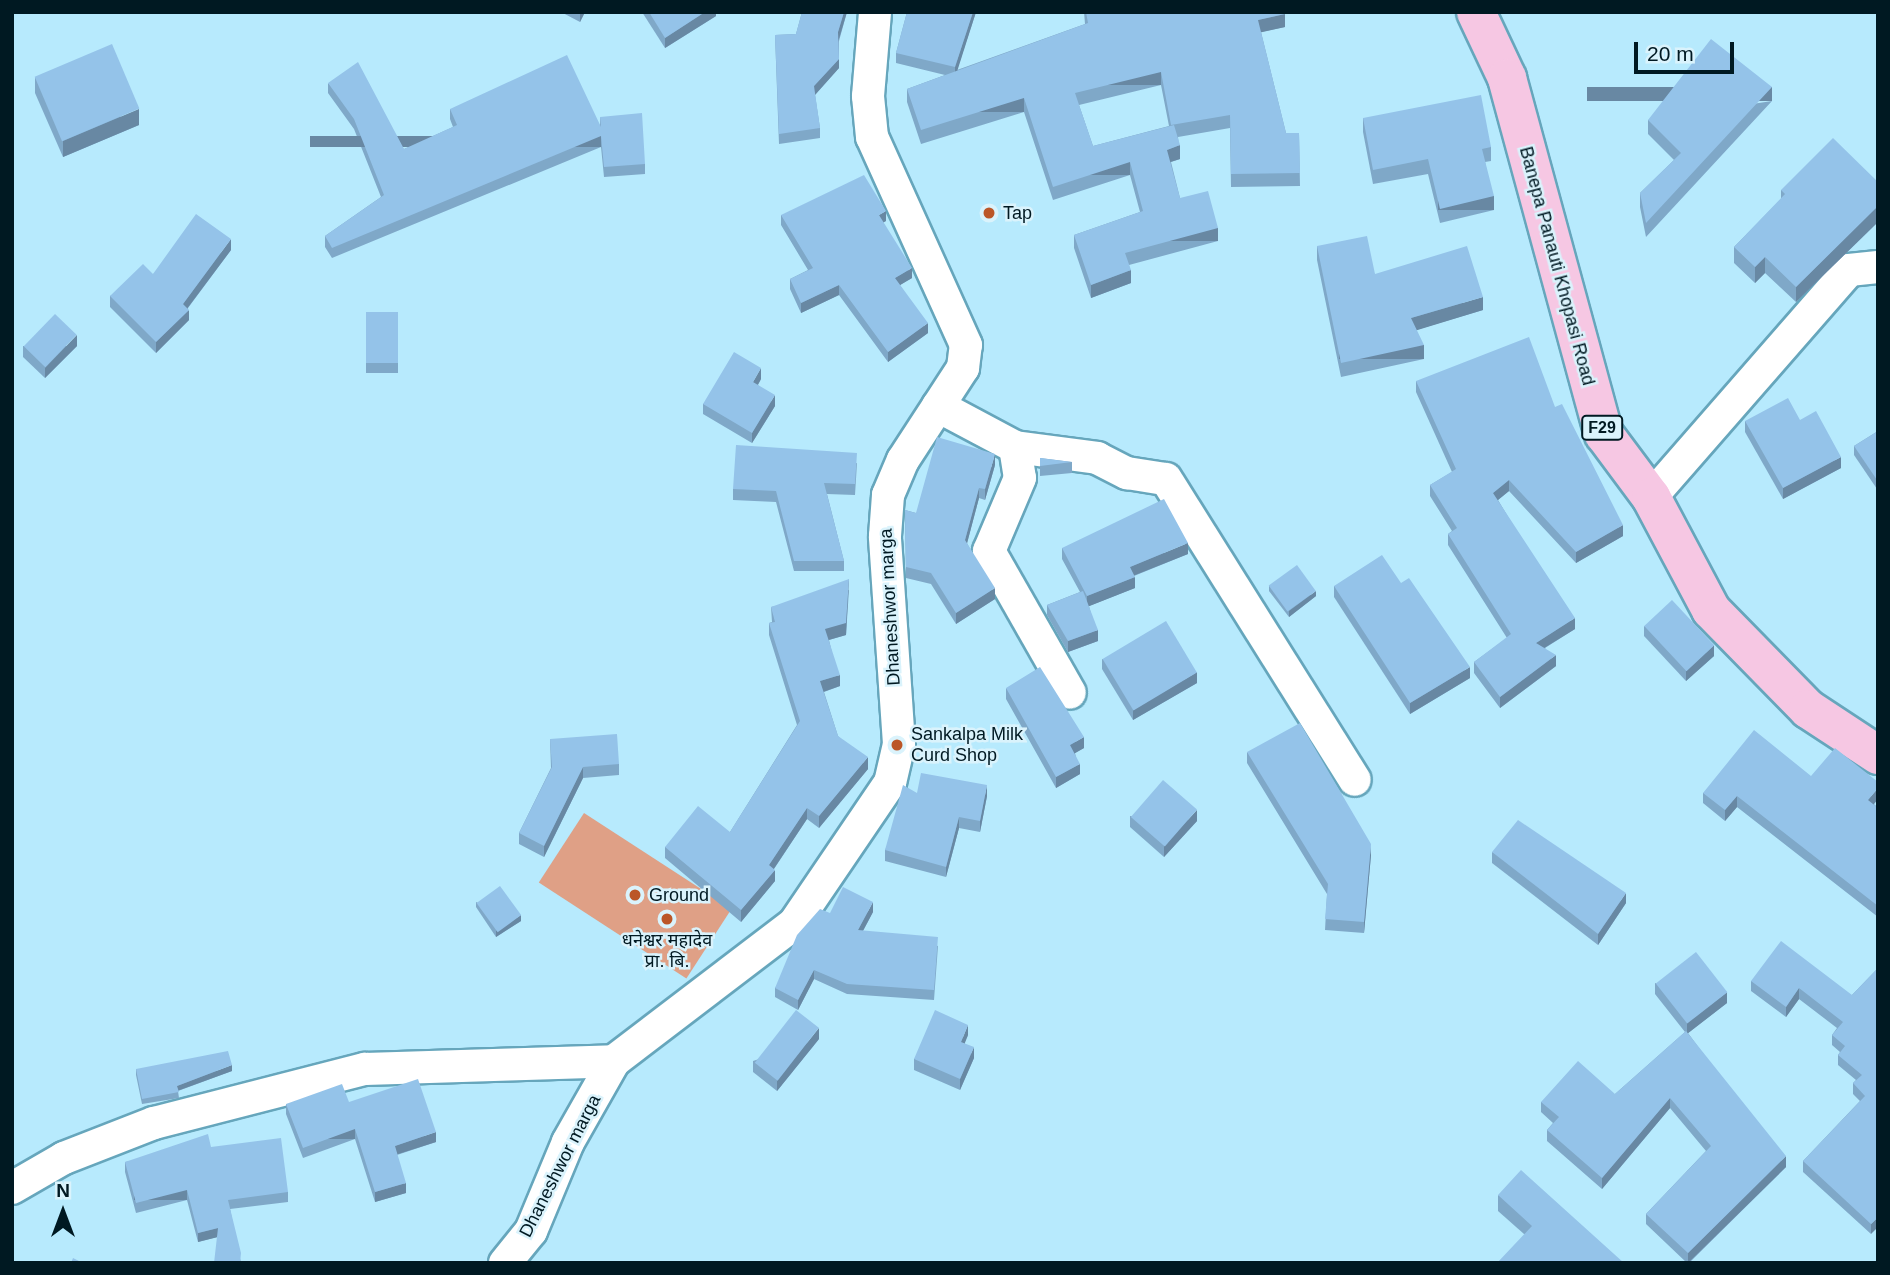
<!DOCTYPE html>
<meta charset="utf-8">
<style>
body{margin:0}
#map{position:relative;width:1890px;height:1275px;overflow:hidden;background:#b7eafd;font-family:Helvetica,"Noto Sans Devanagari",sans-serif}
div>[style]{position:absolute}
.green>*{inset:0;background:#dfa086;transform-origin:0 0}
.roads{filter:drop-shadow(2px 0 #66a6bc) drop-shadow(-2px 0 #66a6bc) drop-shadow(0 2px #66a6bc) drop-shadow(0 -2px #66a6bc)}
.minor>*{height:32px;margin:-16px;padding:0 16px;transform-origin:16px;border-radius:16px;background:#fff}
.major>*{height:38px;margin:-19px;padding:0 19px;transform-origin:19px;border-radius:19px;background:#f6c7e3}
.wall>*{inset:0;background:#7fa8c8;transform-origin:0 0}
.shaded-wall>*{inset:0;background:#6888a3;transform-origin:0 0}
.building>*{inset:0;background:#94c3e9;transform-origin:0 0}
.dots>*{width:19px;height:19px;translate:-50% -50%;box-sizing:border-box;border:4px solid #daf3fc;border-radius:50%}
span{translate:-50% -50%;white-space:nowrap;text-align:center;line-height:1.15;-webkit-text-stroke:5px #daf3fc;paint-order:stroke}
.shield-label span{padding:2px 5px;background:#daf3fc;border:2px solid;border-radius:5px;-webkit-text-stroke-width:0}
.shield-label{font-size:16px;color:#001922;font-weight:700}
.poi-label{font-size:18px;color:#001922}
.left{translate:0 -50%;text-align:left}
.street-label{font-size:18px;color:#001922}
.frame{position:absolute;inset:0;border:14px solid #001922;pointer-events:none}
.north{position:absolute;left:28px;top:1177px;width:70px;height:70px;-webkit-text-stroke:5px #daf3fc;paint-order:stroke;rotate:0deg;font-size:19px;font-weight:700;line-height:28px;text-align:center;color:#001922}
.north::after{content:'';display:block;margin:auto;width:24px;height:32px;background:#001922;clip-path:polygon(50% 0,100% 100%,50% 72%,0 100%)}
.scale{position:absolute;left:1634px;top:42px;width:100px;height:32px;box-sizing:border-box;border:4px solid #001922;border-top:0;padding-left:9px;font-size:21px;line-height:24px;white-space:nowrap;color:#001922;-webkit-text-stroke:5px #daf3fc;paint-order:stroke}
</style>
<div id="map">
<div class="green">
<i style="left:584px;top:813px;width:176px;height:83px;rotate:33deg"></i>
</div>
<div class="roads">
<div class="minor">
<i style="left:938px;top:406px;width:87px;rotate:28deg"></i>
<i style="left:1015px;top:447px;width:31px;rotate:81deg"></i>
<i style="left:1020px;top:478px;width:79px;rotate:113deg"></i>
<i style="left:989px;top:551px;width:163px;rotate:60.3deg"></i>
<i style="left:1015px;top:447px;width:83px;rotate:7.6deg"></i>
<i style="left:1097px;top:458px;width:34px;rotate:27deg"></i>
<i style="left:1127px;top:473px;width:39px;rotate:9deg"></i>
<i style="left:1166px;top:479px;width:355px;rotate:57.9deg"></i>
<i style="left:1651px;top:497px;width:301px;rotate:-48.9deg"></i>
<i style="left:1849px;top:270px;width:29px;rotate:-6deg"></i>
<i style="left:12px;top:1188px;width:60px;rotate:-30deg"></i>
<i style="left:64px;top:1158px;width:97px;rotate:-21.3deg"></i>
<i style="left:154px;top:1123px;width:218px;rotate:-14.4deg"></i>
<i style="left:365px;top:1069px;width:249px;rotate:-1.8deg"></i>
<i style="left:505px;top:1263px;width:41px;rotate:-50.9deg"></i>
<i style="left:531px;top:1231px;width:96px;rotate:-67.4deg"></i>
<i style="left:568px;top:1142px;width:93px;rotate:-60.4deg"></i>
<i style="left:614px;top:1061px;width:226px;rotate:-37.3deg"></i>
<i style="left:794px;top:924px;width:171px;rotate:-55.8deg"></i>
<i style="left:890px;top:783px;width:40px;rotate:-77deg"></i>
<i style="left:899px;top:744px;width:208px;rotate:-93.9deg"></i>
<i style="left:885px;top:536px;width:41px;rotate:-85.8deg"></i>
<i style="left:888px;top:495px;width:38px;rotate:-67deg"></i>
<i style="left:903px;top:460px;width:110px;rotate:-56.9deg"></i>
<i style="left:963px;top:368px;width:23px;rotate:-83deg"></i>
<i style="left:966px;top:345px;width:228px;rotate:-114.3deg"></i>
<i style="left:872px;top:137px;width:41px;rotate:-95.6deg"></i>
<i style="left:868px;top:96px;width:84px;rotate:-85.2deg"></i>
</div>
<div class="major">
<i style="left:1476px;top:12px;width:73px;rotate:64.8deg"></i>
<i style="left:1507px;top:78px;width:369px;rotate:74.8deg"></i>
<i style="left:1604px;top:434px;width:79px;rotate:53.3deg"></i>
<i style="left:1651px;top:497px;width:128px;rotate:62deg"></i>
<i style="left:1711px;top:610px;width:139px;rotate:45.6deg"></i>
<i style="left:1808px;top:709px;width:84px;rotate:33.3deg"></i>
</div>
</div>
<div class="wall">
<i style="clip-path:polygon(561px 12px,585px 12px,580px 22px)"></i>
<i style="clip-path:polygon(642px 12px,716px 12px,716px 16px,665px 48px)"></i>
<i style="clip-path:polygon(802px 12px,847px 12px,839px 41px,839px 68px,815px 95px,820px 128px,820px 138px,779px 144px,775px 35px,796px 34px)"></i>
<i style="clip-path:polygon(evenodd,907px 12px,976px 12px,957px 70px,1085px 24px,1084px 12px,1284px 12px,1285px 27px,1261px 32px,1286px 133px,1299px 133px,1300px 186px,1231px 187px,1230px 128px,1178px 137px,1180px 159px,1171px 162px,1180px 198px,1218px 241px,1129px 265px,1131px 283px,1091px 298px,1074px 248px,1074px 235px,1140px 212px,1130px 175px,1053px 200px,1024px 112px,921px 144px,907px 102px,907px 89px,945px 75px,896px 63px,896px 53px,907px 12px,1161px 85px,1169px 126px,1093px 146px,1079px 105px,1161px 85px)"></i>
<i style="clip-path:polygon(35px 77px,139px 125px,63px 157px,35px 93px)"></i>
<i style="clip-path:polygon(328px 83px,404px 149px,453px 127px,450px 119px,450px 109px,600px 125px,600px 117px,645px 164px,645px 174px,604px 177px,601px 147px,332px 258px,325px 247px,325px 236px,381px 197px,354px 129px,328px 93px)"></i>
<i style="clip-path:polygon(1772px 101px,1646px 237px,1640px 207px,1640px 193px,1674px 160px,1648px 134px,1648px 120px)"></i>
<i style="clip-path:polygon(1363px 118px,1491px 147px,1491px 161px,1485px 162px,1494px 210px,1440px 223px,1428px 174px,1373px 184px,1363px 132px)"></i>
<i style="clip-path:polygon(1878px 182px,1878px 222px,1796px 302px,1765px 273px,1755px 283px,1734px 263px,1734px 247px,1781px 199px,1781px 190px)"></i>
<i style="clip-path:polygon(781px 215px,886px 221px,883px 222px,912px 278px,900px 285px,928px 333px,888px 362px,839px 295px,801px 313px,790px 289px,790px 279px,808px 270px,781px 225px)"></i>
<i style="clip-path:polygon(1317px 246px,1375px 274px,1483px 310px,1416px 330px,1424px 359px,1341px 377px,1317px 260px)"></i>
<i style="clip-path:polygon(231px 250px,188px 308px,189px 320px,156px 353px,110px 307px,110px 296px,153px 274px)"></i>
<i style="left:366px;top:312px;width:32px;height:61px"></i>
<i style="clip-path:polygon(23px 346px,77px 346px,45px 378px,23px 357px)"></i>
<i style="clip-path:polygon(761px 379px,758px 385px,775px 406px,752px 443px,703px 414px,703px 404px)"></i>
<i style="clip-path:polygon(1416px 381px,1555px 407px,1623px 536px,1576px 563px,1509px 491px,1498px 500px,1575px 629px,1545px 648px,1556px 666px,1500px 708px,1474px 673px,1474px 662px,1507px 638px,1448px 545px,1448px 534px,1452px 531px,1430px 496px,1430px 485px,1452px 472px,1416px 392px)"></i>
<i style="clip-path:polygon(1800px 420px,1841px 468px,1783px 499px,1745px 432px,1745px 421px)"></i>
<i style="clip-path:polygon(1878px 431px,1877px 489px,1854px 455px,1854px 446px)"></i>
<i style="clip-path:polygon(1040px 458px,1072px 462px,1072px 473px,1040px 476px)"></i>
<i style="clip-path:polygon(857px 463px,855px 495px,827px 494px,844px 561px,844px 571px,794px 571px,776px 502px,733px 500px,733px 489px)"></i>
<i style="clip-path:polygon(995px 465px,985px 500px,979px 498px,967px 543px,995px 599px,956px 624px,931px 584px,906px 578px,905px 510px,916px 513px)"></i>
<i style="clip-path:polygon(1062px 548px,1188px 554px,1134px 576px,1135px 588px,1089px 606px,1098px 641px,1068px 652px,1047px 615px,1047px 605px,1080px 592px,1062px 559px)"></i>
<i style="clip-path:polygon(1401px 583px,1470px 678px,1410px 714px,1334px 597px,1334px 586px)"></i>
<i style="clip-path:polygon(1269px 586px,1316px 596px,1289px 617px,1269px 591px)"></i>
<i style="clip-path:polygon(849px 590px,846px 635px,829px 640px,840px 686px,824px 692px,838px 736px,868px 769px,819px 828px,807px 819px,774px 869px,775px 881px,741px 922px,665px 858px,665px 847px,730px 832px,797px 725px,769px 635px,769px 623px,772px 622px,771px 607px)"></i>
<i style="clip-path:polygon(1644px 626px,1714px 656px,1686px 681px,1644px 636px)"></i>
<i style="clip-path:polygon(1102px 659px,1197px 683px,1133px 720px,1102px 669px)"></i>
<i style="clip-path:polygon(1006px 688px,1084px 748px,1075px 753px,1080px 774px,1056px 788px,1006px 699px)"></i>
<i style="clip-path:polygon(550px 739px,619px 764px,619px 775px,583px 778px,544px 857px,519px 844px,519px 833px,551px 768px)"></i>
<i style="clip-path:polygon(1247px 752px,1371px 855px,1364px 933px,1325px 930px,1327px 894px,1247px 763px)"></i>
<i style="clip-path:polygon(1811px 776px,1878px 799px,1874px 804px,1878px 808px,1878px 917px,1737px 807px,1725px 821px,1703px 803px,1703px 793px)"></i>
<i style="clip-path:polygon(917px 793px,987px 796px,980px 832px,959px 828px,946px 877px,885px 861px,885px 850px)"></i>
<i style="clip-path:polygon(1130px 816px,1197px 821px,1164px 857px,1130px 827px)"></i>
<i style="clip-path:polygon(1492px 852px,1626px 903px,1598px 945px,1492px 863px)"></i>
<i style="clip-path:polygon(476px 902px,521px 921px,496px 937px,476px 907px)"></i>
<i style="clip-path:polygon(873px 912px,863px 931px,938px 946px,934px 1000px,847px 994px,814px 979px,798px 1010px,775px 997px,775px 988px,830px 913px)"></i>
<i style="clip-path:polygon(1878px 968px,1871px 1234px,1803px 1172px,1803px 1161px,1860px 1101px,1853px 1094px,1853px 1083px,1856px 1080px,1838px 1065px,1838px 1055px,1840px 1052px,1832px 1045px,1832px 1035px,1837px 1028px,1799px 999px,1786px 1017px,1751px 991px,1751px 981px,1852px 995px)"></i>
<i style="clip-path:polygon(1655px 983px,1727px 1003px,1688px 1033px,1786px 1167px,1689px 1263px,1687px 1263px,1646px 1224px,1646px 1214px,1706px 1151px,1670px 1108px,1602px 1189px,1547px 1141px,1547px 1130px,1553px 1123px,1541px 1112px,1541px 1102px,1615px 1094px,1685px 1032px,1655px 994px)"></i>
<i style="clip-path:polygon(968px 1035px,964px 1043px,974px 1058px,960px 1090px,914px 1070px,914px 1059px)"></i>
<i style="clip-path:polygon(819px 1039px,777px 1091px,753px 1072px,753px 1061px)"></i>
<i style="clip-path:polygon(136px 1069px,232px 1071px,178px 1091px,179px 1098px,142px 1104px,136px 1075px)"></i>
<i style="clip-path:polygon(349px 1102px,436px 1142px,397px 1155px,406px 1193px,375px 1202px,355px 1139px,303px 1158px,286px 1114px,286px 1104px)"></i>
<i style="clip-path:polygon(211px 1147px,288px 1192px,288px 1202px,230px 1209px,241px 1263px,217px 1237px,198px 1242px,187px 1200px,136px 1213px,125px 1172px,125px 1162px)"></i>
<i style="clip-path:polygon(1498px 1195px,1624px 1263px,1524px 1234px,1498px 1211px)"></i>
</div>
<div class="shaded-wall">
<i style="clip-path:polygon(580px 12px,585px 12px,580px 22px)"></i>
<i style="clip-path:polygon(705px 12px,716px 12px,716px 16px,665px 48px,665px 38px)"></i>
<i style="clip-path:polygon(844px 12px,847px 12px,838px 42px,838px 32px)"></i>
<i style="clip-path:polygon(973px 12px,976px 12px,955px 78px,955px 67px)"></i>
<i style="clip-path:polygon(1285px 14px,1285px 27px,1258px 33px,1258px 20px)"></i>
<i style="clip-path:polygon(839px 59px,839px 68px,814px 96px,814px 86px)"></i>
<i style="left:1161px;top:72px;width:13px;height:89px;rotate:90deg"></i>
<i style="left:1772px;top:87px;width:14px;height:185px;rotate:90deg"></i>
<i style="left:1024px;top:98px;width:14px;height:108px;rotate:90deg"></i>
<i style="clip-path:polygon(139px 109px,139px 125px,63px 157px,63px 141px)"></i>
<i style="left:601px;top:136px;width:11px;height:291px;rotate:90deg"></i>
<i style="clip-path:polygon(1180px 145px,1180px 159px,1167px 163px,1167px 150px)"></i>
<i style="left:1130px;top:162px;width:13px;height:81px;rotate:90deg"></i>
<i style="left:1494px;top:196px;width:14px;height:56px;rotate:90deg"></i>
<i style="clip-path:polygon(1878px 206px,1878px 222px,1796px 302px,1796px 287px)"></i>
<i style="clip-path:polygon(886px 211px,886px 221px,879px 225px,879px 215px)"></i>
<i style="left:1218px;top:228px;width:13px;height:96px;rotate:90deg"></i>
<i style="clip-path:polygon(231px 239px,231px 250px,183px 314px,183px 304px)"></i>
<i style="clip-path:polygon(1765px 257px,1765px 273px,1755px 283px,1755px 267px)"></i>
<i style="clip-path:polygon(912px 268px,912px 278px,895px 288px,895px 278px)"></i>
<i style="clip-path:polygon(1131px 270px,1131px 283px,1091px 298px,1091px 285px)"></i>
<i style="clip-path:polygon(839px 285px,839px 295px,801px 313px,801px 303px)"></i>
<i style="clip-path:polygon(1483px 297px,1483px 310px,1411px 332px,1411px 318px)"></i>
<i style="clip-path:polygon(189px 310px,189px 320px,156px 353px,156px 342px)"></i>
<i style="clip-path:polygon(928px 323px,928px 333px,888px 362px,888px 352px)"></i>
<i style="clip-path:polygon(77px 335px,77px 346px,45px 378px,45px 368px)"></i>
<i style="left:1424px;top:345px;width:14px;height:85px;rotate:90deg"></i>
<i style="clip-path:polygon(761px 368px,761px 379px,753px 393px,753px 382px)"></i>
<i style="clip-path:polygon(775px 395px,775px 406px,752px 443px,752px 433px)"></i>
<i style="clip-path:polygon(995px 454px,995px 465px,985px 500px,985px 489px)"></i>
<i style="clip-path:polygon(1841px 457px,1841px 468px,1783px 499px,1783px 488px)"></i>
<i style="clip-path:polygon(1509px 480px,1509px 491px,1493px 504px,1493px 493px)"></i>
<i style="clip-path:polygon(979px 488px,979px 498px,965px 551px,965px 540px)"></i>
<i style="clip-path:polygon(1623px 525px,1623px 536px,1576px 563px,1576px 552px)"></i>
<i style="clip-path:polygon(1188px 543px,1188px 554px,1130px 577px,1130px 567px)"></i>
<i style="clip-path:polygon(1135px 577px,1135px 588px,1087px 607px,1087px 596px)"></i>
<i style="clip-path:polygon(849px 579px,846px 635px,825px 641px,825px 629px)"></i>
<i style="clip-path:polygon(995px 588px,995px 599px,956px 624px,956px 613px)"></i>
<i style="clip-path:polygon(1316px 591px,1316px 596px,1289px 617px,1289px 611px)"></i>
<i style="clip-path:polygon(1575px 618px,1575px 629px,1536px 653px,1536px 643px)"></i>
<i style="clip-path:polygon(1098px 630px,1098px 641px,1068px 652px,1068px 641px)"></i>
<i style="clip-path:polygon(1714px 645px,1714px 656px,1686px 681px,1686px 671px)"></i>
<i style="clip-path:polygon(1556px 655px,1556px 666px,1500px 708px,1500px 697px)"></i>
<i style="clip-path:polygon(1470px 667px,1470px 678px,1410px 714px,1410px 703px)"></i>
<i style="clip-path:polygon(1197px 672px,1197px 683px,1133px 720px,1133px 710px)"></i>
<i style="clip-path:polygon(840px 675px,840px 686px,820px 693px,820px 681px)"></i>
<i style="clip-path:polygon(1084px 737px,1084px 748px,1070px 756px,1070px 745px)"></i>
<i style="clip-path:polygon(868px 757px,868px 769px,819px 828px,819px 816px)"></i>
<i style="clip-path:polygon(1080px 764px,1080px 774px,1056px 788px,1056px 777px)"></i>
<i style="clip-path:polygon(583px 767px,583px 778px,544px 857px,544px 846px)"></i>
<i style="clip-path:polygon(987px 785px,987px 796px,980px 832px,980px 821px)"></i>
<i style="clip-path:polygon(1878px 788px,1878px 799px,1868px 811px,1868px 800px)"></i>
<i style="clip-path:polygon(1737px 796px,1737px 807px,1725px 821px,1725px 810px)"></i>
<i style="clip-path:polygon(807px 808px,807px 819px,769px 876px,769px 865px)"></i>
<i style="clip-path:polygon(1197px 810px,1197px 821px,1164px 857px,1164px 846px)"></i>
<i style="clip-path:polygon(959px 817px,959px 828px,946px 877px,946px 867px)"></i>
<i style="clip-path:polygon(1371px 844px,1371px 855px,1364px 933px,1364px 922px)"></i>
<i style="clip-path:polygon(775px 870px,775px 881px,741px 922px,741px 910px)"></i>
<i style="clip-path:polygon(1626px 893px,1626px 903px,1598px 945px,1598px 934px)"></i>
<i style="clip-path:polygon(873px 902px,873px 912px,858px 940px,858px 930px)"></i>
<i style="clip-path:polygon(521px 915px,521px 921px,496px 937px,496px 931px)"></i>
<i style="clip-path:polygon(814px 970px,814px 979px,798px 1010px,798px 1000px)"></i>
<i style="clip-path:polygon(1799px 988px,1799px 999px,1786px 1017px,1786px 1007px)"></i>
<i style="clip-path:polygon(1727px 992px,1727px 1003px,1687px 1034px,1687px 1023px)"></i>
<i style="clip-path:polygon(968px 1025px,968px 1035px,961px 1053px,961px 1042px)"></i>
<i style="clip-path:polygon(819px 1028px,819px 1039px,777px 1091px,777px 1080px)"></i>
<i style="clip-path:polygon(974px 1047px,974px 1058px,960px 1090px,960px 1079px)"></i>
<i style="clip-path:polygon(232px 1065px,232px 1071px,177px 1091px,177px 1086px)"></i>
<i style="clip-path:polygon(1670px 1098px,1670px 1108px,1602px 1189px,1602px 1178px)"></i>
<i style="left:355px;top:1129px;width:10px;height:55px;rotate:90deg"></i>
<i style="clip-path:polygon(436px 1132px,436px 1142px,395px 1155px,395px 1146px)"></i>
<i style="clip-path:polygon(1786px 1156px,1786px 1167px,1688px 1263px,1688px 1253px)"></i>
<i style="clip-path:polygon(406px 1183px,406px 1193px,375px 1202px,375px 1192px)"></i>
<i style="left:187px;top:1190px;width:10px;height:53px;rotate:90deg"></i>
<i style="clip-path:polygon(1878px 1217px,1878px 1227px,1871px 1234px,1871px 1224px)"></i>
<i style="clip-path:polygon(218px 1228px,218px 1237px,198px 1242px,198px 1233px)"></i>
</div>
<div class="building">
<i style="clip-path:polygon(649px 12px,705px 12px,665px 38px)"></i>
<i style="clip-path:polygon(802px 12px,844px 12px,838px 32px,839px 59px,814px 86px,820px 128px,779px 134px,775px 35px,796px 34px)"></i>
<i style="clip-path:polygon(907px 12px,973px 12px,955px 67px,896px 53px)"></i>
<i style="clip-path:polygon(1086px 12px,1284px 12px,1285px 14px,1258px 20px,1286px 133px,1299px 133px,1300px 173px,1231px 174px,1230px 115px,1171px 125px,1161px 72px,1075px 93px,1093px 146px,1174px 125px,1180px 145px,1167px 150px,1180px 198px,1208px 191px,1218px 228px,1125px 253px,1131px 270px,1091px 285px,1074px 235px,1143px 211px,1130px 162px,1053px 187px,1024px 98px,921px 130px,907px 89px,1088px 23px)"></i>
<i style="clip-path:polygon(1711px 39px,1772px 87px,1646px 223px,1640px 193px,1681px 153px,1648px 120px)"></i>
<i style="left:112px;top:44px;width:70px;height:84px;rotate:67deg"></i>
<i style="clip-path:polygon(567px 55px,601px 127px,600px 117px,642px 113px,645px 164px,604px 167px,601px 136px,332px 248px,325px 236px,384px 195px,354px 119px,328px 83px,358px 62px,404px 149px,457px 125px,450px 109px)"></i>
<i style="clip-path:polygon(1481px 95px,1491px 147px,1482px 149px,1494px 196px,1440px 209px,1428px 159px,1373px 170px,1363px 118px)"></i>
<i style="clip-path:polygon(1833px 138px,1878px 182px,1878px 206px,1796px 287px,1765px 257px,1755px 267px,1734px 247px,1785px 194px,1781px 190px)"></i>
<i style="clip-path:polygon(864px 175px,886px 211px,879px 215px,912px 268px,895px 278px,928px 323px,888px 352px,839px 285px,801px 303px,790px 279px,813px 268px,781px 215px)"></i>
<i style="clip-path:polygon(196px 214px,231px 239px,183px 304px,189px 310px,156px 342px,110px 296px,143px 264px,153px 274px)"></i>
<i style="clip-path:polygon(1367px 236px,1375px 274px,1467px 246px,1483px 297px,1411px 318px,1424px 345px,1341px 363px,1317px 246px)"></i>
<i style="left:366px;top:312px;width:32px;height:51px"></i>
<i style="left:55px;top:314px;width:30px;height:45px;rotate:44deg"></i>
<i style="clip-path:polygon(1529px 337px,1555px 407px,1562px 404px,1623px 525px,1576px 552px,1509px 480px,1493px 493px,1575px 618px,1536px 643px,1556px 655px,1500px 697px,1474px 662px,1511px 634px,1448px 534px,1457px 528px,1430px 485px,1456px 469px,1416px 381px)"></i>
<i style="clip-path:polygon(734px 352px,761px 368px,753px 382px,775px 395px,752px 433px,703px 404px)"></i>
<i style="clip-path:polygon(1788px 398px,1800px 420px,1816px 411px,1841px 457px,1783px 488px,1745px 421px)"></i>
<i style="clip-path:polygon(1878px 431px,1878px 480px,1877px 480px,1854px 446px)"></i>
<i style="clip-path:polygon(937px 437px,995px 454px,985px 489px,979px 488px,965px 540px,995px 588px,956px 613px,931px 573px,906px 567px,905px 510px,916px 513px)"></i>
<i style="clip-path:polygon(736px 445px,857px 453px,855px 484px,824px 483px,844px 561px,794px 561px,776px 491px,733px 489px)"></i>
<i style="clip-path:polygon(1040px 458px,1072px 462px,1040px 466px)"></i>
<i style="clip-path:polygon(1164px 499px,1188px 543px,1130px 567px,1135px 577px,1087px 596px,1062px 548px)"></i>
<i style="clip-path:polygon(1382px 555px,1401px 583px,1409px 578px,1470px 667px,1410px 703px,1334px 586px)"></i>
<i style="left:1297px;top:565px;width:32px;height:35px;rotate:54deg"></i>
<i style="clip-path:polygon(849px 579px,846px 623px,825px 629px,840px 675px,820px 681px,838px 736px,868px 757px,819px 816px,807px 808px,769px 865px,775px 870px,741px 910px,665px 847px,698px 806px,730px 832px,800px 721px,769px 623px,775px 622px,771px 607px)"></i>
<i style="clip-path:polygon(1083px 591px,1098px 630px,1068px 641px,1047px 605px)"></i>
<i style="left:1672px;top:600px;width:62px;height:38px;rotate:47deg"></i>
<i style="left:1166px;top:621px;width:60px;height:74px;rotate:59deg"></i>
<i style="clip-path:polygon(1040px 667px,1084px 737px,1070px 745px,1080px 764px,1056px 777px,1006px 688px)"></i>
<i style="clip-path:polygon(1300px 723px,1371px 844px,1364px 922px,1325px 919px,1328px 884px,1247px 752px)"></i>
<i style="clip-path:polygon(1754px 730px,1811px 776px,1835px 748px,1878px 782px,1878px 788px,1868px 800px,1878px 808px,1878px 906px,1737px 796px,1725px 810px,1703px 793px)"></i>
<i style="clip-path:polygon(617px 734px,619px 764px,583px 767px,544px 846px,519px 833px,552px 767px,550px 739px)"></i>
<i style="clip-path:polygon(921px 773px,987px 785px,980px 821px,959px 817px,946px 867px,885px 850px,903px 785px,917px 793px)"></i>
<i style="left:1163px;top:780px;width:45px;height:49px;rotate:41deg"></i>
<i style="clip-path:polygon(1518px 820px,1626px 893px,1598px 934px,1492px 852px)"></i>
<i style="left:500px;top:886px;width:36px;height:29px;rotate:54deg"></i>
<i style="clip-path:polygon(843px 887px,873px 902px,858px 930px,938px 937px,934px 990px,847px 984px,814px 970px,798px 1000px,775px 988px,797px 935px,820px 909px,830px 913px)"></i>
<i style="clip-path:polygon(1781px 941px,1852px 995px,1878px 968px,1878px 1217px,1871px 1224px,1803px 1161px,1865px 1096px,1853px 1083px,1862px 1075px,1838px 1055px,1845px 1046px,1832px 1035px,1843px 1022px,1799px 988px,1786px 1007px,1751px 981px)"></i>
<i style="left:1696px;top:952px;width:51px;height:51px;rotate:52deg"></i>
<i style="left:796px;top:1010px;width:29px;height:67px;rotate:38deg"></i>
<i style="clip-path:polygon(935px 1010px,968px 1025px,961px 1042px,974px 1047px,960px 1079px,914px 1059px)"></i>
<i style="clip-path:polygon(1686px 1031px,1786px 1156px,1688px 1253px,1646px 1214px,1711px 1146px,1670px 1098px,1602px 1178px,1547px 1130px,1559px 1117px,1541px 1102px,1578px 1061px,1615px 1094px)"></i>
<i style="clip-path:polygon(228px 1051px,232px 1065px,177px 1086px,179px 1092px,142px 1099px,136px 1069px)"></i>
<i style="clip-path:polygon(418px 1079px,436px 1132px,395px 1146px,406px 1183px,375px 1192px,355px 1129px,303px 1148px,286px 1104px,342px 1084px,349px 1102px)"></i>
<i style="clip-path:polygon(208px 1134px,211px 1147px,281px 1138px,288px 1192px,228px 1200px,241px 1253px,240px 1263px,214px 1263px,218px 1228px,198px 1233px,187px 1190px,136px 1203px,125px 1162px)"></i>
<i style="clip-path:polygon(1521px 1170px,1624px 1263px,1497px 1263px,1532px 1226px,1498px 1195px)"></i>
<i style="clip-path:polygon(73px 1258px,83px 1263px,71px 1263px)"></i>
</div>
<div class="dots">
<i style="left:989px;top:213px;background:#bb5627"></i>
<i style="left:897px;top:745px;background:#bb5627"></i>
<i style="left:635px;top:895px;background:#bb5627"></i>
<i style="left:667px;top:919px;background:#bb5627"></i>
</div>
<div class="shield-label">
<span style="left:1602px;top:428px">F29</span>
</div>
<div class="poi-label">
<span class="left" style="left:1003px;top:213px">Tap</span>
<span class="left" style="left:911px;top:745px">Sankalpa Milk<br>Curd Shop</span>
<span class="left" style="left:649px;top:895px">Ground</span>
<span style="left:667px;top:951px">धनेश्वर महादेव<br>प्रा. बि.</span>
</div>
<div class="street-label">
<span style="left:1557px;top:266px;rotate:75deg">Banepa Panauti Khopasi Road</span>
<span style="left:890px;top:607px;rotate:-93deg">Dhaneshwor marga</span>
<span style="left:560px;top:1166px;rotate:-63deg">Dhaneshwor marga</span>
</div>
<div class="frame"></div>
<div class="north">N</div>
<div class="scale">20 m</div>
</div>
